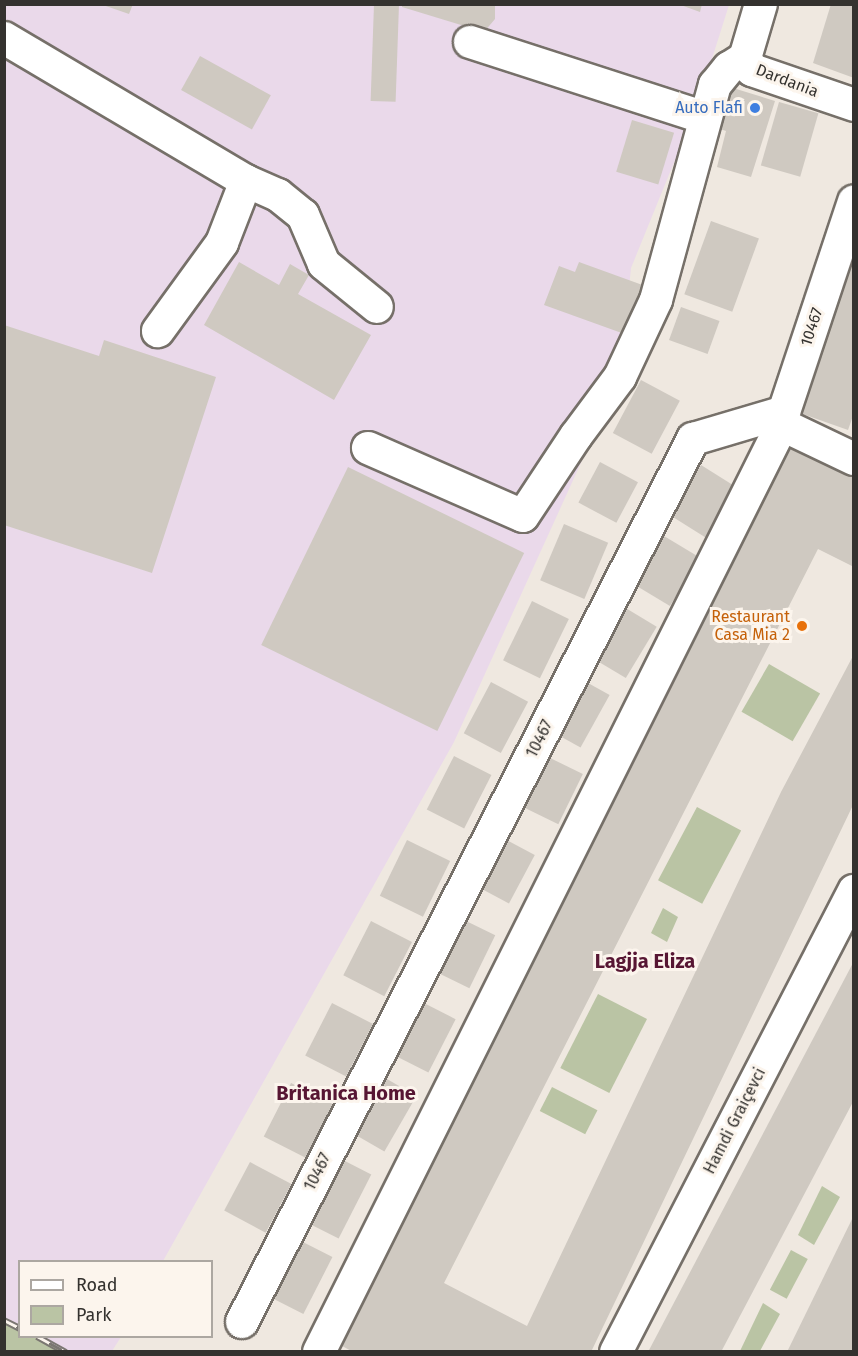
<!DOCTYPE html>
<meta charset="utf-8">
<style>
body{margin:0}
#map{position:relative;width:858px;height:1356px;overflow:hidden;background:#efe8e0;font-family:"Fira Sans",sans-serif}
div>[style]{position:absolute}
.industrial>*{inset:0;background:#ead9ea}
.green>*{inset:0;background:#bac4a4;transform-origin:0 0}
.building>*{inset:0;background:#cfc9c1;transform-origin:0 0}
.roads{filter:drop-shadow(2px 0 #767069) drop-shadow(-2px 0 #767069) drop-shadow(0 2px #767069) drop-shadow(0 -2px #767069)}
.minor>*{height:32px;margin:-16px;padding:0 16px;transform-origin:16px;border-radius:16px;background:#fff}
.rail>*{height:7px;margin-top:-3.5px;transform-origin:0;background:repeating-linear-gradient(90deg,#fcf5ed 0 14px,#7b7772 0 28px);box-sizing:border-box;border-block:2px solid #7b7772}
.dots>*{width:16px;height:16px;translate:-50% -50%;box-sizing:border-box;border:3px solid #fcf5ed;border-radius:50%}
span{translate:-50% -50%;white-space:nowrap;text-align:center;line-height:1.15;-webkit-text-stroke:6px #fcf5ed;paint-order:stroke}
.street-label{font-size:16px;color:#34322f}
.shop-label{font-size:16px;color:#366cbe}
.right{translate:-100% -50%;text-align:right}
.food-label{font-size:16px;color:#c56008}
.quarter-label{font-size:20px;color:#571633;font-weight:700}
.frame{position:absolute;inset:0;border:6px solid #34322f;pointer-events:none}
.legend{position:absolute;left:18px;top:1260px;width:195px;height:78px;box-sizing:border-box;background:#fcf5ed;border:2px solid #aca7a1;margin:0;padding:8px 10px;list-style:none;font-size:18px;color:#34322f}
.legend li{display:flex;align-items:center;gap:12px;height:30px}
.legend b{width:30px;border:2px solid #aca7a1}
</style>
<div id="map">
<div class="industrial">
<i style="clip-path:polygon(5px 5px,729px 5px,697px 106px,631px 268px,620px 377px,454px 742px,163px 1261px,20px 1262px,20px 1336px,121px 1337px,112px 1351px,51px 1351px,5px 1330px)"></i>
</div>
<div class="green">
<i style="left:769px;top:664px;width:59px;height:55px;rotate:30deg"></i>
<i style="left:697px;top:807px;width:50px;height:83px;rotate:28deg"></i>
<i style="clip-path:polygon(663px 908px,678px 917px,667px 942px,651px 933px)"></i>
<i style="left:598px;top:994px;width:55px;height:83px;rotate:27deg"></i>
<i style="left:552px;top:1087px;width:51px;height:27px;rotate:27deg"></i>
<i style="clip-path:polygon(822px 1186px,840px 1197px,814px 1245px,798px 1235px)"></i>
<i style="left:791px;top:1250px;width:19px;height:45px;rotate:28deg"></i>
<i style="clip-path:polygon(763px 1303px,780px 1314px,760px 1351px,740px 1351px)"></i>
<i style="clip-path:polygon(5px 1322px,19px 1330px,20px 1336px,34px 1337px,65px 1351px,5px 1351px)"></i>
</div>
<div class="building">
<i style="clip-path:polygon(100px 4px,133px 4px,129px 14px)"></i>
<i style="left:374px;top:4px;width:25px;height:97px;rotate:2deg"></i>
<i style="clip-path:polygon(402px 4px,495px 4px,495px 19px,484px 32px,402px 7px)"></i>
<i style="clip-path:polygon(678px 4px,702px 4px,700px 12px)"></i>
<i style="clip-path:polygon(831px 4px,854px 4px,854px 78px,813px 63px)"></i>
<i style="left:200px;top:56px;width:81px;height:39px;rotate:29deg"></i>
<i style="clip-path:polygon(733px 88px,775px 101px,751px 177px,717px 167px,726px 131px,720px 129px)"></i>
<i style="left:779px;top:102px;width:41px;height:66px;rotate:16deg"></i>
<i style="left:632px;top:120px;width:44px;height:54px;rotate:17deg"></i>
<i style="left:711px;top:221px;width:51px;height:78px;rotate:20deg"></i>
<i style="clip-path:polygon(854px 242px,854px 413px,848px 430px,797px 412px)"></i>
<i style="clip-path:polygon(239px 262px,279px 285px,290px 264px,309px 275px,298px 294px,371px 335px,334px 400px,204px 325px)"></i>
<i style="clip-path:polygon(579px 262px,648px 287px,630px 336px,544px 305px,559px 266px,575px 272px)"></i>
<i style="left:681px;top:307px;width:41px;height:35px;rotate:20deg"></i>
<i style="clip-path:polygon(4px 325px,99px 356px,104px 340px,216px 377px,152px 573px,4px 525px)"></i>
<i style="left:641px;top:380px;width:44px;height:60px;rotate:28deg"></i>
<i style="clip-path:polygon(783px 440px,854px 478px,854px 567px,818px 549px,444px 1283px,527px 1326px,781px 792px,854px 654px,854px 803px,591px 1352px,353px 1352px,335px 1342px)"></i>
<i style="left:600px;top:462px;width:43px;height:46px;rotate:28deg"></i>
<i style="left:701px;top:465px;width:46px;height:59px;rotate:32deg"></i>
<i style="left:348px;top:467px;width:196px;height:198px;rotate:26deg"></i>
<i style="left:564px;top:524px;width:48px;height:61px;rotate:23deg"></i>
<i style="left:659px;top:533px;width:47px;height:57px;rotate:31deg"></i>
<i style="left:532px;top:601px;width:41px;height:66px;rotate:26deg"></i>
<i style="left:619px;top:604px;width:44px;height:60px;rotate:31deg"></i>
<i style="left:579px;top:678px;width:35px;height:60px;rotate:29deg"></i>
<i style="left:491px;top:682px;width:42px;height:58px;rotate:28deg"></i>
<i style="left:454px;top:756px;width:42px;height:60px;rotate:27deg"></i>
<i style="left:546px;top:756px;width:41px;height:56px;rotate:26deg"></i>
<i style="left:503px;top:838px;width:36px;height:55px;rotate:28deg"></i>
<i style="left:407px;top:840px;width:48px;height:62px;rotate:26deg"></i>
<i style="left:462px;top:919px;width:37px;height:59px;rotate:26deg"></i>
<i style="left:371px;top:921px;width:46px;height:61px;rotate:27deg"></i>
<i style="clip-path:polygon(854px 961px,854px 1100px,721px 1352px,648px 1352px)"></i>
<i style="left:420px;top:1001px;width:40px;height:60px;rotate:27deg"></i>
<i style="left:332px;top:1003px;width:46px;height:59px;rotate:27deg"></i>
<i style="left:380px;top:1075px;width:42px;height:64px;rotate:30deg"></i>
<i style="left:291px;top:1083px;width:47px;height:60px;rotate:27deg"></i>
<i style="left:341px;top:1159px;width:34px;height:72px;rotate:27deg"></i>
<i style="left:250px;top:1162px;width:47px;height:55px;rotate:28deg"></i>
<i style="clip-path:polygon(854px 1215px,854px 1352px,787px 1352px)"></i>
<i style="left:295px;top:1238px;width:42px;height:64px;rotate:27deg"></i>
</div>
<div class="roads">
<div class="minor">
<i style="left:761px;top:4px;width:56px;rotate:106.5deg"></i>
<i style="left:745px;top:58px;width:14px;rotate:60deg"></i>
<i style="left:752px;top:70px;width:108px;rotate:18.9deg"></i>
<i style="left:4px;top:38px;width:281px;rotate:30.6deg"></i>
<i style="left:246px;top:181px;width:66px;rotate:111.2deg"></i>
<i style="left:222px;top:243px;width:109px;rotate:126deg"></i>
<i style="left:470px;top:42px;width:247px;rotate:17.9deg"></i>
<i style="left:246px;top:181px;width:35px;rotate:24deg"></i>
<i style="left:278px;top:195px;width:32px;rotate:39deg"></i>
<i style="left:303px;top:215px;width:53px;rotate:66.8deg"></i>
<i style="left:324px;top:264px;width:68px;rotate:39.1deg"></i>
<i style="left:368px;top:448px;width:169px;rotate:23.7deg"></i>
<i style="left:523px;top:516px;width:96px;rotate:-56.5deg"></i>
<i style="left:576px;top:436px;width:74px;rotate:-53.3deg"></i>
<i style="left:620px;top:377px;width:85px;rotate:-64.9deg"></i>
<i style="left:656px;top:300px;width:223px;rotate:-74.7deg"></i>
<i style="left:715px;top:85px;width:22px;rotate:-51deg"></i>
<i style="left:729px;top:68px;width:19px;rotate:-32deg"></i>
<i style="left:242px;top:1322px;width:992px;rotate:-62.94deg"></i>
<i style="left:693px;top:439px;width:95px;rotate:-16.5deg"></i>
<i style="left:784px;top:412px;width:222px;rotate:-71.6deg"></i>
<i style="left:319px;top:1352px;width:1027px;rotate:-63.46deg"></i>
<i style="left:778px;top:433px;width:12px;rotate:-24deg"></i>
<i style="left:789px;top:428px;width:72px;rotate:25.5deg"></i>
<i style="left:616px;top:1352px;width:519px;rotate:-62.69deg"></i>
</div>
</div>
<div class="rail">
<i style="left:4px;top:1320px;width:18px;rotate:27deg"></i>
<i style="left:37px;top:1336px;width:33px;rotate:29deg"></i>
</div>
<div class="dots">
<i style="left:755px;top:108px;background:#3f7fe0"></i>
<i style="left:802px;top:626px;background:#e8710a"></i>
</div>
<div class="street-label">
<span style="left:787px;top:81px;rotate:21deg">Dardania</span>
<span style="left:812px;top:327px;rotate:-72deg">10467</span>
<span style="left:540px;top:739px;rotate:-63deg">10467</span>
<span style="left:735px;top:1121px;rotate:-63deg">Hamdi Graiçevci</span>
<span style="left:318px;top:1172px;rotate:-63deg">10467</span>
</div>
<div class="shop-label">
<span class="right" style="left:743px;top:108px">Auto Flafi</span>
</div>
<div class="food-label">
<span class="right" style="left:790px;top:626px">Restaurant<br>Casa Mia 2</span>
</div>
<div class="quarter-label">
<span style="left:645px;top:961px">Lagjja Eliza</span>
<span style="left:346px;top:1093px">Britanica Home</span>
</div>
<div class="frame"></div>
<ul class="legend">
<li><b style="height:8px;background:#fff"></b>Road</li>
<li><b style="height:16px;background:#bac4a4"></b>Park</li>
</ul>
</div>
